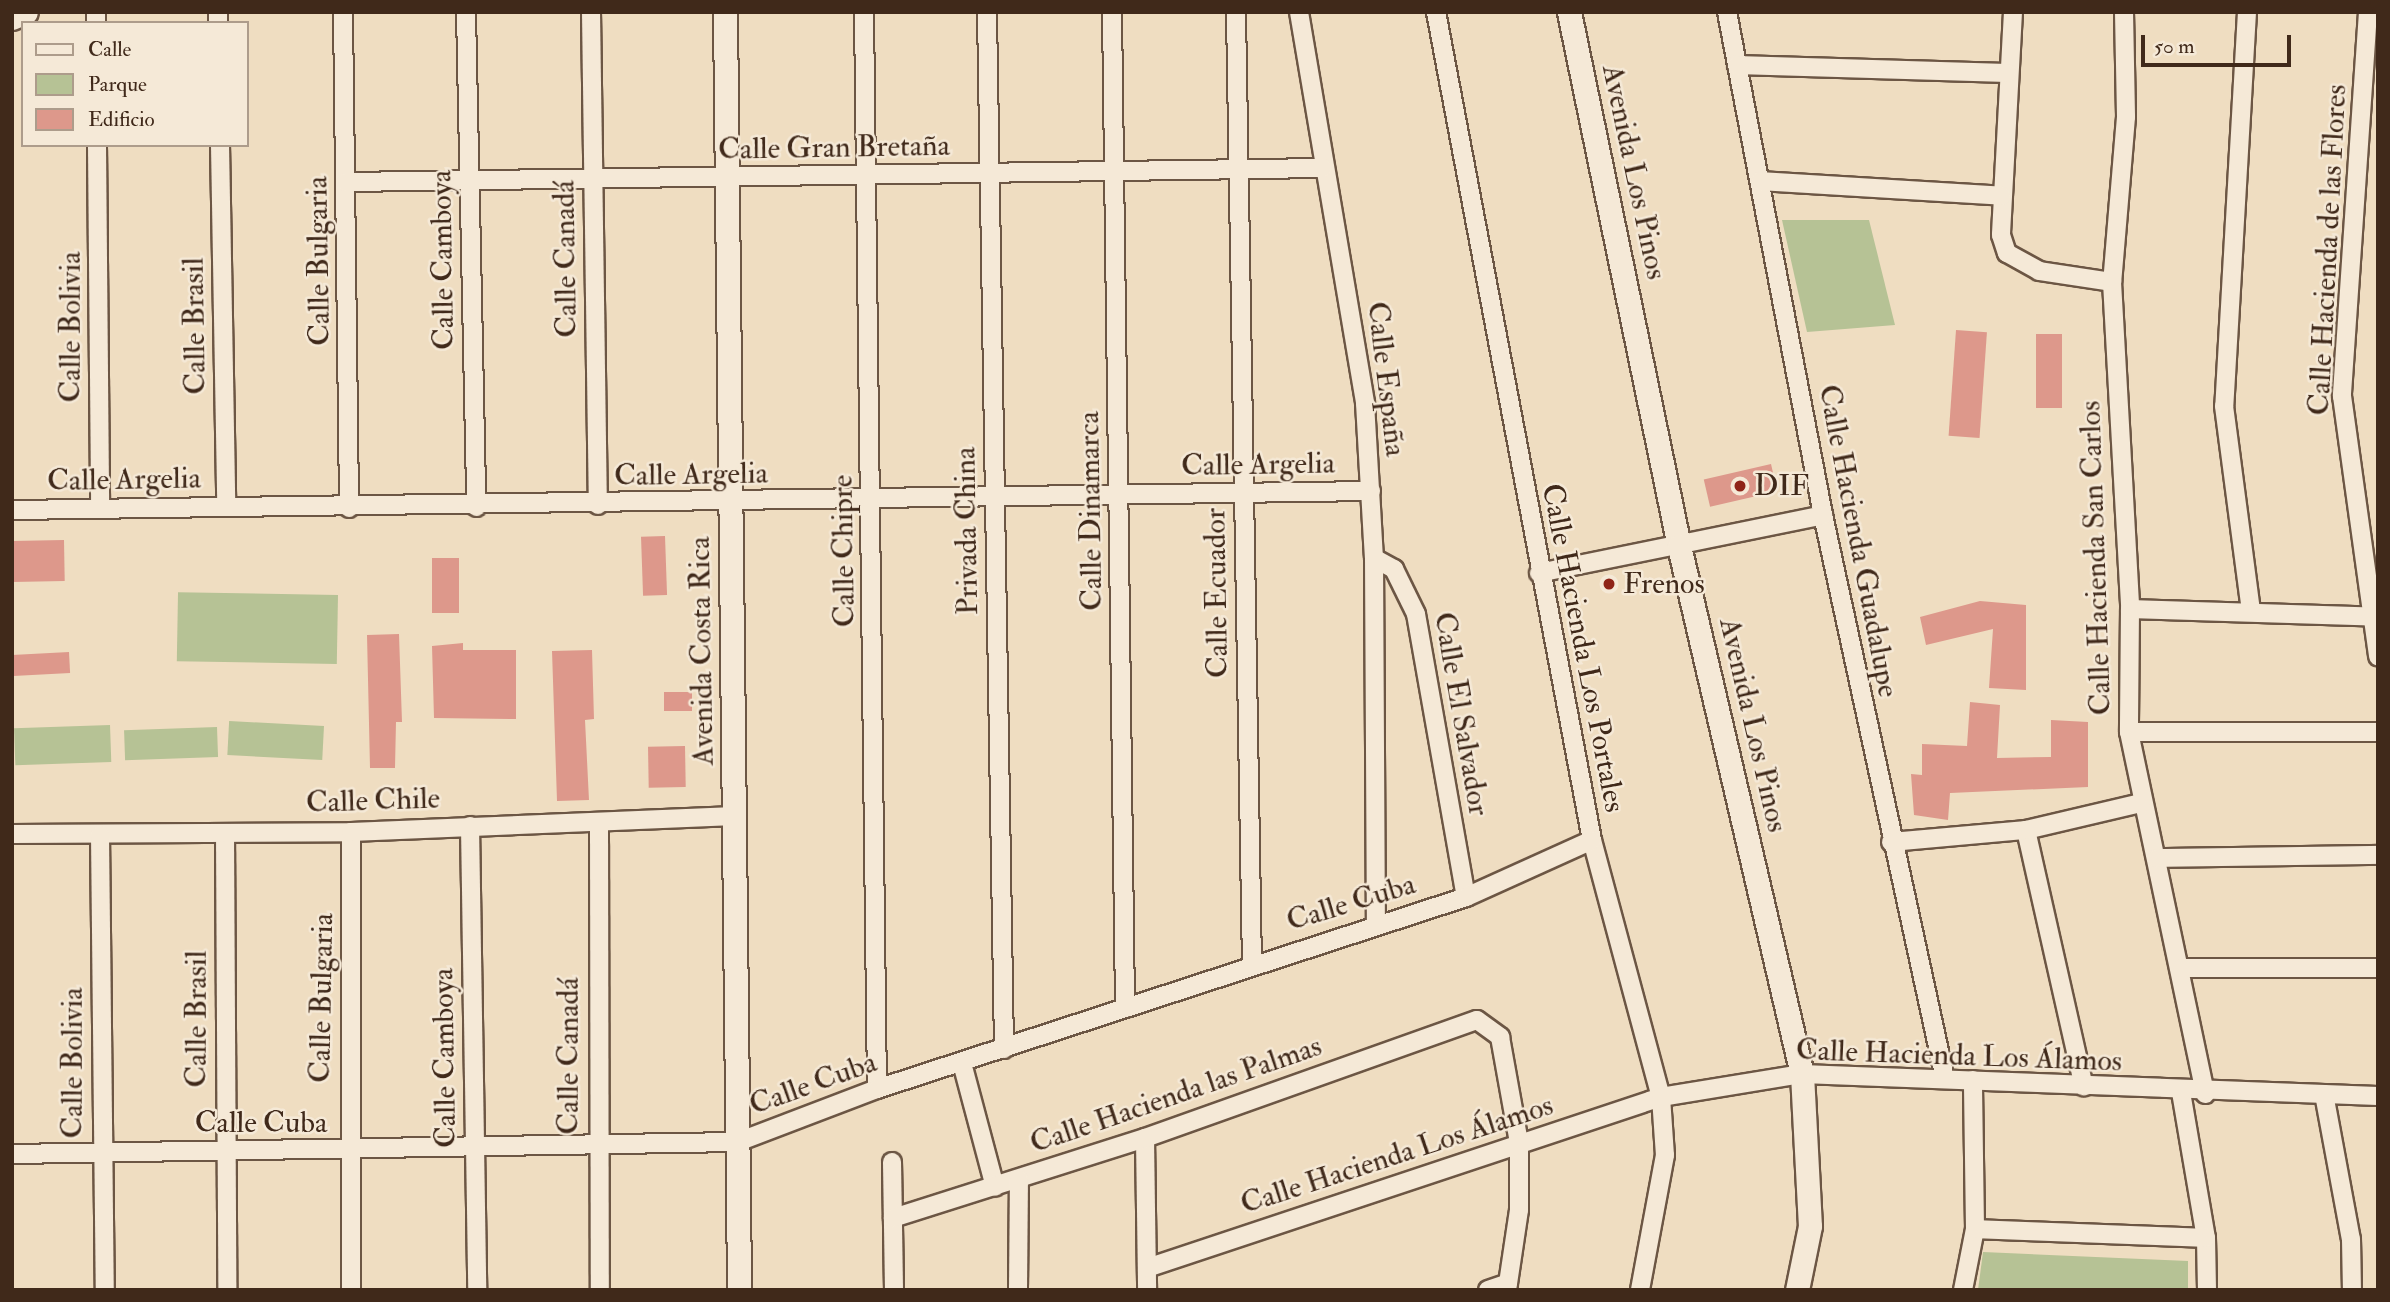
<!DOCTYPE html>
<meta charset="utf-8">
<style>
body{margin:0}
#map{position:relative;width:2390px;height:1302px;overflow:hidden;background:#efddc1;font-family:"IM FELL Double Pica",serif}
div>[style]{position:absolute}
.green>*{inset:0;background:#b6c295;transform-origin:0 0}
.building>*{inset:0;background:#dd988b;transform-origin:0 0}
.roads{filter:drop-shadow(2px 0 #6c5644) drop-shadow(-2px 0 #6c5644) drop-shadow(0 2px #6c5644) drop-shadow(0 -2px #6c5644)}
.minor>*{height:18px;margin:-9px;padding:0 9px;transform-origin:9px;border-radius:9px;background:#f5e9d7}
.tertiary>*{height:23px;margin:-11.5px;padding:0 11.5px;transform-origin:11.5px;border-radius:11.5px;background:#f5e9d7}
.dots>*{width:19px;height:19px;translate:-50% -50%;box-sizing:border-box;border:4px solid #f5e9d7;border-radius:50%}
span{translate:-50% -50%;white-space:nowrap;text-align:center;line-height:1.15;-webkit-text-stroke:5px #f5e9d7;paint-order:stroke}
.street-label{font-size:30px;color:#40291a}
.poi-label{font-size:30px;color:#40291a}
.left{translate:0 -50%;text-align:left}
.frame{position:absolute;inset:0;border:14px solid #40291a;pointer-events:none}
.legend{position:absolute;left:21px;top:21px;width:228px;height:126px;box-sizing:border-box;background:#f5e9d7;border:2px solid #ad9c8b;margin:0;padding:9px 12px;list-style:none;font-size:21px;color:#40291a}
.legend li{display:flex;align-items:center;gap:14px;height:35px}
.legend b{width:35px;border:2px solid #ad9c8b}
.scale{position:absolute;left:2141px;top:35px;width:150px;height:32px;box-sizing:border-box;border:4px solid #40291a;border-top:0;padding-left:9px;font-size:21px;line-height:24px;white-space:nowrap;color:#40291a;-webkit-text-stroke:5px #f5e9d7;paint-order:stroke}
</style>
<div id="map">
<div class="green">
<i style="clip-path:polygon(1782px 220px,1869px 220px,1895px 325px,1807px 332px)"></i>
<i style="left:338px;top:595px;width:69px;height:160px;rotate:91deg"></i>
<i style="left:110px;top:725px;width:37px;height:96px;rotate:88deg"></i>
<i style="left:324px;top:726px;width:34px;height:95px;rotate:93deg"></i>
<i style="left:217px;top:727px;width:30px;height:93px;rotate:88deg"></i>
<i style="clip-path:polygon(1983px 1252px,2188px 1261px,2188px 1290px,1978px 1290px)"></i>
</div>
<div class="building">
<i style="left:1956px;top:330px;width:31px;height:106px;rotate:4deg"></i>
<i style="left:2036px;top:334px;width:26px;height:74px"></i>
<i style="left:1771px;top:464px;width:28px;height:69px;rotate:77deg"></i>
<i style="left:665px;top:536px;width:59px;height:24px;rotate:88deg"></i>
<i style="left:64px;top:540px;width:41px;height:52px;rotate:89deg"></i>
<i style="left:432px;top:558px;width:27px;height:55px"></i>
<i style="clip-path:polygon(1980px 601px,2026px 605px,2026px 690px,1989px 688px,1993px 629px,1926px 645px,1920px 617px)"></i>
<i style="clip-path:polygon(399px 634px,402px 722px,396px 722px,395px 768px,370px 768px,367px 635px)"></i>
<i style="clip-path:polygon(463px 643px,463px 650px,516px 650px,516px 719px,434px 718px,432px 646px)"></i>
<i style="clip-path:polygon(592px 650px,594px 719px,585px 720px,589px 800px,557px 801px,552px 651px)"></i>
<i style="left:69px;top:652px;width:21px;height:57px;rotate:87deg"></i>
<i style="left:664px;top:692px;width:28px;height:19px"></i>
<i style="clip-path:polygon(1970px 702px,2000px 705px,1997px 758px,2051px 757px,2051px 720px,2088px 722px,2088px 787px,1950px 793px,1948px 820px,1914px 815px,1911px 774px,1922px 775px,1922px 744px,1967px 746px)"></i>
<i style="left:685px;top:746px;width:41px;height:37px;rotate:89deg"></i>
</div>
<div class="roads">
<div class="minor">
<i style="left:96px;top:12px;width:11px;rotate:90deg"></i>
<i style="left:218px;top:12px;width:11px;rotate:90deg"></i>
<i style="left:343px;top:12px;width:496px;rotate:89.3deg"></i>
<i style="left:466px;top:12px;width:495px;rotate:88.8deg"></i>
<i style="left:591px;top:12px;width:493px;rotate:89.2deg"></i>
<i style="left:864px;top:12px;width:1077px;rotate:89.31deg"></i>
<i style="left:987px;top:12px;width:1037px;rotate:89.06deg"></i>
<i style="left:1112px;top:12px;width:996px;rotate:89.25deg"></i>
<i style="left:1236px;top:12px;width:951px;rotate:89.04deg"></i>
<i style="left:1299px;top:12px;width:397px;rotate:80.4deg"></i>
<i style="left:1365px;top:403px;width:155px;rotate:86.7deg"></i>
<i style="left:1374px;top:558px;width:367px;rotate:89.7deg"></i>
<i style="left:1436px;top:12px;width:843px;rotate:79.33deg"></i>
<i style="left:1592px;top:840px;width:266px;rotate:75deg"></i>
<i style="left:1661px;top:1097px;width:58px;rotate:86.1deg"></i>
<i style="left:1665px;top:1155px;width:137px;rotate:100.5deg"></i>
<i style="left:1727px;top:12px;width:512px;rotate:79.19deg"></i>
<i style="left:1823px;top:515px;width:577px;rotate:77.79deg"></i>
<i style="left:2013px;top:12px;width:223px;rotate:93.1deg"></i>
<i style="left:2001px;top:235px;width:19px;rotate:72deg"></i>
<i style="left:2007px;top:253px;width:37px;rotate:29deg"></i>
<i style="left:2039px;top:271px;width:74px;rotate:8.6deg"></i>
<i style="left:2124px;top:12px;width:105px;rotate:88.9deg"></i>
<i style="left:2126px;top:117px;width:166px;rotate:94.8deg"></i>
<i style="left:2112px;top:282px;width:327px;rotate:86.8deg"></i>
<i style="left:2130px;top:609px;width:123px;rotate:90.5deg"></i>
<i style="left:2129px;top:732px;width:370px;rotate:78.1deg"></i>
<i style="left:2247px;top:12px;width:395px;rotate:93.3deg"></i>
<i style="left:2224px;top:406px;width:207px;rotate:82.5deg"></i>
<i style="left:2368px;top:12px;width:385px;rotate:93.9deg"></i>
<i style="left:2342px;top:396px;width:263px;rotate:82.1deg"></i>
<i style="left:1737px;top:65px;width:270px;rotate:1.7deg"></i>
<i style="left:97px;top:145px;width:364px;rotate:89.5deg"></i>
<i style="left:220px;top:145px;width:361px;rotate:89deg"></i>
<i style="left:1760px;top:181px;width:242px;rotate:3.5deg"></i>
<i style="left:346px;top:182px;width:977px;rotate:-0.82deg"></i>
<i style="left:12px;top:510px;width:1359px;rotate:-0.8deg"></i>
<i style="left:1374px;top:558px;width:23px;rotate:29deg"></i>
<i style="left:1394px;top:569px;width:50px;rotate:63.9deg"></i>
<i style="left:1416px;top:614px;width:287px;rotate:80deg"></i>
<i style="left:1539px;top:573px;width:290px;rotate:-11.5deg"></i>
<i style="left:2130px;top:609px;width:248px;rotate:1.8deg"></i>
<i style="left:2129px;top:732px;width:249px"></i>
<i style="left:599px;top:823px;width:467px;rotate:89.9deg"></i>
<i style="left:470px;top:826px;width:464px;rotate:89.1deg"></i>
<i style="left:2026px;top:830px;width:263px;rotate:77.3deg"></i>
<i style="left:351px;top:832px;width:458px;rotate:90deg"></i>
<i style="left:225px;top:833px;width:457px;rotate:89.7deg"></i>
<i style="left:12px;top:834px;width:339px;rotate:-0.3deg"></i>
<i style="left:351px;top:832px;width:384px;rotate:-2.4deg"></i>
<i style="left:100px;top:835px;width:455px;rotate:89.4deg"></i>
<i style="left:1891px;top:842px;width:136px;rotate:-5.1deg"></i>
<i style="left:2026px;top:830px;width:118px;rotate:-13.2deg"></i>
<i style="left:2157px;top:858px;width:221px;rotate:-0.8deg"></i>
<i style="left:2182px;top:968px;width:196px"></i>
<i style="left:962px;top:1063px;width:128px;rotate:75.1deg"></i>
<i style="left:2181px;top:1092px;width:148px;rotate:80.3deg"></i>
<i style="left:2206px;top:1238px;width:52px;rotate:88.9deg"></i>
<i style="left:2324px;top:1094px;width:147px;rotate:79.5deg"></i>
<i style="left:2351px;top:1239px;width:51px;rotate:88.9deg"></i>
<i style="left:1145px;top:1138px;width:152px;rotate:89.2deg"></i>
<i style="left:12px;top:1154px;width:726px;rotate:-0.95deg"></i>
<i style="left:738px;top:1142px;width:149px;rotate:-20.9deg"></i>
<i style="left:877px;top:1089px;width:620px;rotate:-18.05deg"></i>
<i style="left:1466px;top:897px;width:138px;rotate:-24.3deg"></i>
<i style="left:892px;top:1162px;width:128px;rotate:89.1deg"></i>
<i style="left:893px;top:1218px;width:264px;rotate:-17.6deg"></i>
<i style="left:1145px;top:1138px;width:352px;rotate:-19.6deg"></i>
<i style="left:1477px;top:1020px;width:29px;rotate:36deg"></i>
<i style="left:1500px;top:1037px;width:108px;rotate:79.8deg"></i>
<i style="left:1519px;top:1143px;width:67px;rotate:90deg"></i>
<i style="left:1519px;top:1210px;width:81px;rotate:98.5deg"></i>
<i style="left:1975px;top:1229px;width:231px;rotate:2.2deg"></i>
<i style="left:1147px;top:1268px;width:542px;rotate:-18.4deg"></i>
<i style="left:1661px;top:1097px;width:143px;rotate:-9.3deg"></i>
<i style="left:1802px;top:1074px;width:576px;rotate:2.19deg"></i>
<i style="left:1018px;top:1290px;width:111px;rotate:-89.5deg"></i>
<i style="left:1488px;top:1290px;width:21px;rotate:-19deg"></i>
<i style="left:1963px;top:1290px;width:62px;rotate:-78.9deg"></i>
<i style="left:1975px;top:1229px;width:149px;rotate:-90.8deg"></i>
</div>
<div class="tertiary">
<i style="left:725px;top:12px;width:1278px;rotate:89.37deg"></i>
<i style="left:1569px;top:12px;width:545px;rotate:78.36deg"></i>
<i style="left:1679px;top:546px;width:542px;rotate:76.89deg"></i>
<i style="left:1802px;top:1074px;width:152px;rotate:87deg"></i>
<i style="left:1810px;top:1226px;width:65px;rotate:101.5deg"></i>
<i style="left:12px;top:18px;width:15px;rotate:-23deg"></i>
</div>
</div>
<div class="dots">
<i style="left:1740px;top:486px;background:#8f2418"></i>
<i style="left:1609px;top:584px;background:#8f2418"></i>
</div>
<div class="street-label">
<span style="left:834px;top:148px;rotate:-1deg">Calle Gran Bretaña</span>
<span style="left:1634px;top:172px;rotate:78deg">Avenida Los Pinos</span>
<span style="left:2328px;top:250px;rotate:-87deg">Calle Hacienda de las Flores</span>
<span style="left:566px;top:259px;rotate:-91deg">Calle Canadá</span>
<span style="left:443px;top:260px;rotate:-91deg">Calle Camboya</span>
<span style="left:319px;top:261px;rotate:-91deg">Calle Bulgaria</span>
<span style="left:195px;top:326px;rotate:-91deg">Calle Brasil</span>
<span style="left:71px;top:327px;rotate:-90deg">Calle Bolivia</span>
<span style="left:1386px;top:379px;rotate:83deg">Calle España</span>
<span style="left:1258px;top:465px;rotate:-1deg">Calle Argelia</span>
<span style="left:691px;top:475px;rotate:-1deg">Calle Argelia</span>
<span style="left:124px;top:480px;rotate:-1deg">Calle Argelia</span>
<span style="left:1091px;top:511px;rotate:-91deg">Calle Dinamarca</span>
<span style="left:967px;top:531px;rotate:-91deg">Privada China</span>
<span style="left:1858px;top:541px;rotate:79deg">Calle Hacienda Guadalupe</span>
<span style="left:844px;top:551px;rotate:-91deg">Calle Chipre</span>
<span style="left:2096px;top:558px;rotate:-92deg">Calle Hacienda San Carlos</span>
<span style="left:1217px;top:593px;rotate:-91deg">Calle Ecuador</span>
<span style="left:1583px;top:648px;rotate:79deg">Calle Hacienda Los Portales</span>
<span style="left:702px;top:651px;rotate:-91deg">Avenida Costa Rica</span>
<span style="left:1461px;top:714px;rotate:80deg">Calle El Salvador</span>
<span style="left:1753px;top:725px;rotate:77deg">Avenida Los Pinos</span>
<span style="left:373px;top:801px;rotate:-2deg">Calle Chile</span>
<span style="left:1351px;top:903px;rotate:-17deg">Calle Cuba</span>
<span style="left:322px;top:998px;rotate:-89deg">Calle Bulgaria</span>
<span style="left:197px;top:1019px;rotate:-90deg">Calle Brasil</span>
<span style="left:569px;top:1056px;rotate:-90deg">Calle Canadá</span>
<span style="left:1959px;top:1056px;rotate:2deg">Calle Hacienda Los Álamos</span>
<span style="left:445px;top:1058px;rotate:-91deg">Calle Camboya</span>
<span style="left:73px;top:1063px;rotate:-90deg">Calle Bolivia</span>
<span style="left:813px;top:1084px;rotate:-20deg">Calle Cuba</span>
<span style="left:1176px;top:1095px;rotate:-19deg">Calle Hacienda las Palmas</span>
<span style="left:261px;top:1123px">Calle Cuba</span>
<span style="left:1397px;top:1155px;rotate:-18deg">Calle Hacienda Los Álamos</span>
</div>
<div class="poi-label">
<span class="left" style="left:1754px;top:486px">DIF</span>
<span class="left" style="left:1623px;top:584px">Frenos</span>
</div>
<div class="frame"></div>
<ul class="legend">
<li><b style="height:9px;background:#f5e9d7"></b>Calle</li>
<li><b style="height:19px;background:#b6c295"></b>Parque</li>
<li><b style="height:19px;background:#dd988b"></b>Edificio</li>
</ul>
<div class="scale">50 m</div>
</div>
